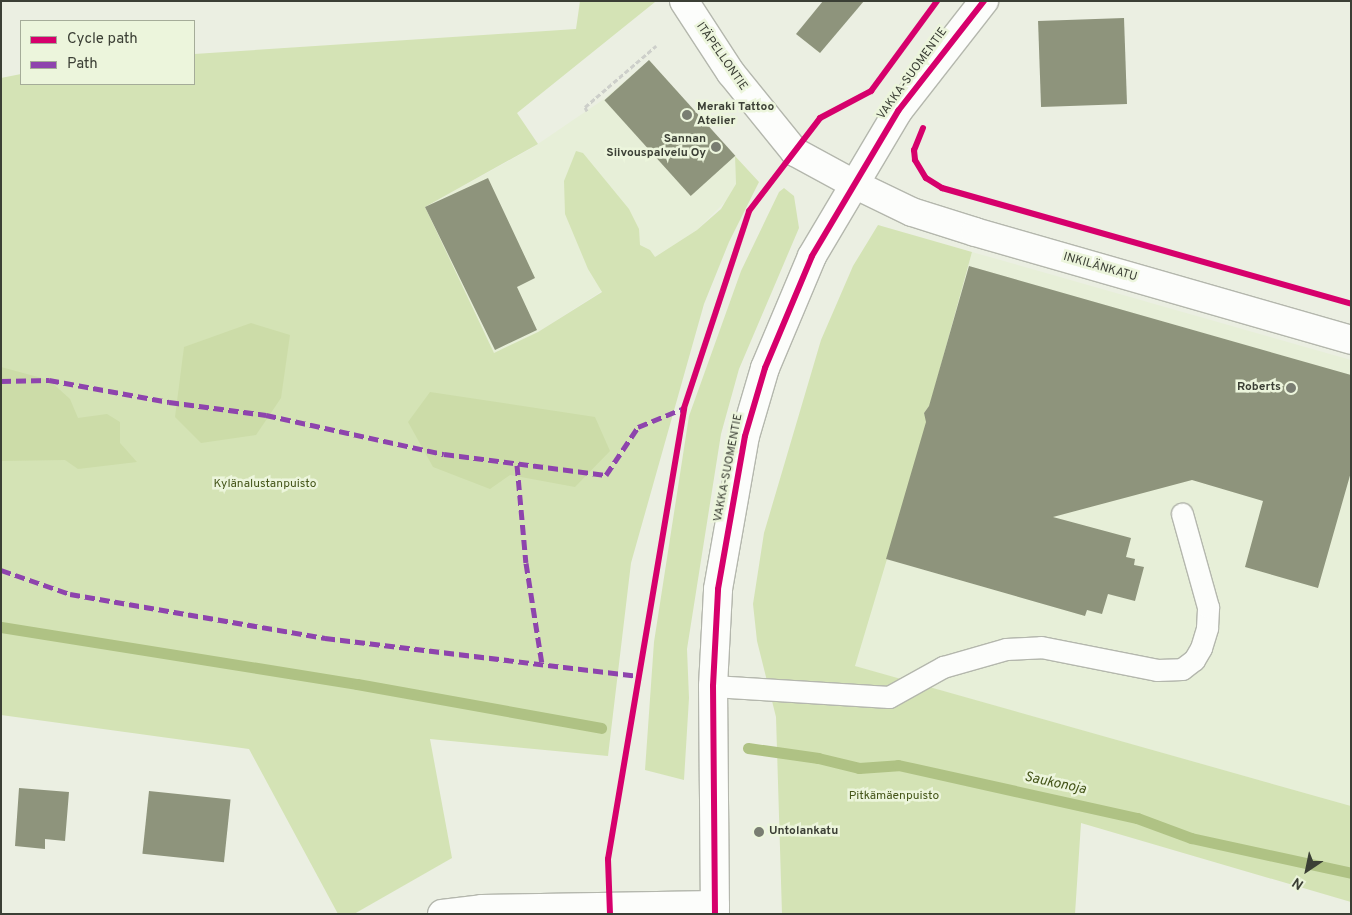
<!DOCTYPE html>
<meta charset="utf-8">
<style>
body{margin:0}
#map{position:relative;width:1352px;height:915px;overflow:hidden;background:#ebefe2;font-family:Overpass,sans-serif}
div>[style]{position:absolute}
.built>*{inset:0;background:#e7efd8}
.green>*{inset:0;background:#d4e3b5}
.forest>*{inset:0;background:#ccdca8}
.stream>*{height:11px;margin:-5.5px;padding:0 5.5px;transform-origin:5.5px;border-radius:5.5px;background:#afc284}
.building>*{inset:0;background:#8e947c;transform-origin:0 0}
.path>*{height:3px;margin-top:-1.5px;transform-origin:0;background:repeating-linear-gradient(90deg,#cdcfca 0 5px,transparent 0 7.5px)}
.roads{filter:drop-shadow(1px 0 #b4b7ad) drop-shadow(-1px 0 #b4b7ad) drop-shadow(0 1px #b4b7ad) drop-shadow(0 -1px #b4b7ad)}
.lane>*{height:21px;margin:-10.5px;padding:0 10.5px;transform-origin:10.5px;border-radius:10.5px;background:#fcfdfb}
.street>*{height:28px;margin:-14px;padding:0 14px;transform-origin:14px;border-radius:14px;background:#fcfdfb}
.secondary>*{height:28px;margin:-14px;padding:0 14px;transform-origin:14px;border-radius:14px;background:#fcfdfb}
.quiet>*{height:5px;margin-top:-2.5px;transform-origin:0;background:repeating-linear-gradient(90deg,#8e44ad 0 10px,transparent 0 15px)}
.cycleway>*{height:6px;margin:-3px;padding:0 3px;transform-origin:3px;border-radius:3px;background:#d6006c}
.dots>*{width:14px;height:14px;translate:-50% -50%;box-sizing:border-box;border:2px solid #ecf5dc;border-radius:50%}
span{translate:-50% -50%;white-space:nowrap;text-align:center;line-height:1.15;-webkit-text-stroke:5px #ecf5dc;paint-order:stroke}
.street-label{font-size:12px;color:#3b3f35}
.poi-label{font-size:12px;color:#3b3f35;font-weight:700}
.left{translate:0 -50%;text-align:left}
.right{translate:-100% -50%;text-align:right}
.park-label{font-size:12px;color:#45561a}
.water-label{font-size:14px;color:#435317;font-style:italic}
.frame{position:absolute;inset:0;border:2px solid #3b3f35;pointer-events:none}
.legend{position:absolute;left:20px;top:20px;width:175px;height:65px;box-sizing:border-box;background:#ecf5dc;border:1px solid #a5ac99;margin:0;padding:6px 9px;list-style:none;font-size:15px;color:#3b3f35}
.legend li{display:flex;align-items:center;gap:10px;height:25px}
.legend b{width:25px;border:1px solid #a5ac99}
.north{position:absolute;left:1282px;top:845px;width:50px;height:50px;-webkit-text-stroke:4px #ecf5dc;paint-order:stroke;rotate:214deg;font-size:14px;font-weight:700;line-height:20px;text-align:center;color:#3b3f35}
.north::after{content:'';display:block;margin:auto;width:18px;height:22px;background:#3b3f35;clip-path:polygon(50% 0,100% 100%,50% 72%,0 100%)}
</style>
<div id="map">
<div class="built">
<i style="clip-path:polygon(649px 60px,735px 156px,736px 184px,730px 197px,697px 230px,538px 332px,494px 354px,425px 207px,532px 148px,604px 99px)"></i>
<i style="clip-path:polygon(972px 252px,1351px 360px,1351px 806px,854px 666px,928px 422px,924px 413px,930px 405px)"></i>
</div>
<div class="green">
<i style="clip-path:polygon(580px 1px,655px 2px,517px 113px,538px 144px,425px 207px,494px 353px,538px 332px,602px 292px,588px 269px,565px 214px,564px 181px,576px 151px,583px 153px,629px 209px,639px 229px,640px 245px,650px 250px,655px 257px,697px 230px,721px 209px,736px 184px,735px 156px,759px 182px,729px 242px,704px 304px,631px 563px,608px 756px,430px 739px,452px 858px,354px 914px,338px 914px,249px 749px,1px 715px,1px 78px,21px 74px,21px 84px,194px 84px,194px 54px,576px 29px)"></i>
<i style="clip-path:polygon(784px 188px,794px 196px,799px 228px,739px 369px,721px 434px,687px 649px,689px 698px,684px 780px,645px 770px,654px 642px,689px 416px,741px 271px,779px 192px)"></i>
<i style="clip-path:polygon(878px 225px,972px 252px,930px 405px,924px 413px,928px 422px,855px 666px,1351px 806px,1351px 902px,1081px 823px,1075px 914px,782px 914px,776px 717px,757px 641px,753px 604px,764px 533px,821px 340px,853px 266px)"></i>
</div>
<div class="forest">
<i style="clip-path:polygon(251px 323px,290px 335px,281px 398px,256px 435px,201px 443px,175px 417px,184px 347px)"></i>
<i style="clip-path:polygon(1px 367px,49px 380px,70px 399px,78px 418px,107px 414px,120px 422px,120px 443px,137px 462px,78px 469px,65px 460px,1px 461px)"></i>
<i style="clip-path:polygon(430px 392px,595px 417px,610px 451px,575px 487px,510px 475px,490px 489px,433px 467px,408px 422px)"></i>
</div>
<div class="stream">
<i style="left:1px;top:627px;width:361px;rotate:9.1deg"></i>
<i style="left:357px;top:684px;width:248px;rotate:10.2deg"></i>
<i style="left:748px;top:748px;width:71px;rotate:8.1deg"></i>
<i style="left:818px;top:758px;width:42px;rotate:13.7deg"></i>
<i style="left:859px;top:768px;width:39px;rotate:-4deg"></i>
<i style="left:898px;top:765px;width:245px;rotate:12.5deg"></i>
<i style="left:1137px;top:818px;width:58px;rotate:20.3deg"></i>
<i style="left:1191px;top:838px;width:164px;rotate:12.3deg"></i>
</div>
<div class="building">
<i style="clip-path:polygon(823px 1px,864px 1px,820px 53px,796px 34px)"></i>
<i style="left:1124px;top:18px;width:86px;height:86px;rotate:88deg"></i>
<i style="left:649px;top:60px;width:129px;height:60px;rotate:48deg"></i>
<i style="clip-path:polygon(488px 178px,535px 278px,517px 287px,537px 330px,495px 350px,425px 207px)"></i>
<i style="clip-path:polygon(969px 266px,1351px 375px,1351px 472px,1318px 588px,1245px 567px,1263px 501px,1192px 480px,1053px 517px,1131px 538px,1126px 557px,1135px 559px,1134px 565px,1144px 567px,1135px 601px,1108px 594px,1102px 614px,1087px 610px,1085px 616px,886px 559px,926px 422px,924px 413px,929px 406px)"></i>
<i style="clip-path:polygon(19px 788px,69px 792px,65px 841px,45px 839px,45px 849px,15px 846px)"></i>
<i style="left:149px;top:791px;width:82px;height:63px;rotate:6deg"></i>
</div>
<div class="path">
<i style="left:587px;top:111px;width:4px;rotate:-117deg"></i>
<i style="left:585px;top:107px;width:94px;rotate:-40.7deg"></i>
</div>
<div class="roads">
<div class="lane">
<i style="left:713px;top:686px;width:176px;rotate:3.6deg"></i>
<i style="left:889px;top:697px;width:62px;rotate:-29.1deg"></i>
<i style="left:943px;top:667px;width:66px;rotate:-15.9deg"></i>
<i style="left:1006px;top:649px;width:35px;rotate:-3deg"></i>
<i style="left:1041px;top:647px;width:118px;rotate:11.2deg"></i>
<i style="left:1157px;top:670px;width:25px;rotate:-2deg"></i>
<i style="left:1182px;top:669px;width:15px;rotate:-37deg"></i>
<i style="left:1194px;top:660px;width:14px;rotate:-60deg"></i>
<i style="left:1201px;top:648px;width:21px;rotate:-73deg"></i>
<i style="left:1207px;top:628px;width:21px;rotate:-87deg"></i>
<i style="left:1208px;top:607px;width:97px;rotate:-105.6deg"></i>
</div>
<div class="street">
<i style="left:684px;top:1px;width:86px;rotate:56.9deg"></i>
<i style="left:731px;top:73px;width:102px;rotate:51deg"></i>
<i style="left:795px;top:152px;width:67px;rotate:28.5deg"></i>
<i style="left:854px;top:184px;width:64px;rotate:25.8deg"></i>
<i style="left:912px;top:212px;width:66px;rotate:17.6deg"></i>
<i style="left:975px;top:232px;width:391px;rotate:16deg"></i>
<i style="left:442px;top:914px;width:40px;rotate:-7.1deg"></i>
<i style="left:482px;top:909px;width:233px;rotate:-1deg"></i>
</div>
<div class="secondary">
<i style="left:715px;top:914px;width:228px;rotate:-90.5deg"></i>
<i style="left:713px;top:686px;width:97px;rotate:-87deg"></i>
<i style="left:718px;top:589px;width:155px;rotate:-80deg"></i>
<i style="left:745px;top:436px;width:71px;rotate:-73.6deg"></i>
<i style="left:765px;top:368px;width:121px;rotate:-67.2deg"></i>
<i style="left:812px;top:256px;width:169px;rotate:-59.3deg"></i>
<i style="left:898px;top:111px;width:140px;rotate:-52deg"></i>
</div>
</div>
<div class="quiet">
<i style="left:1px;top:381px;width:48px;rotate:-1.2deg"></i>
<i style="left:49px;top:380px;width:122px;rotate:10.4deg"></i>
<i style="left:169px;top:402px;width:98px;rotate:7.6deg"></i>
<i style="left:266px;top:415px;width:182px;rotate:12.4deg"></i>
<i style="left:444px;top:454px;width:163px;rotate:7.4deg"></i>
<i style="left:606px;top:475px;width:58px;rotate:-56.3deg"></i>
<i style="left:638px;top:427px;width:50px;rotate:-22.4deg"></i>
<i style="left:517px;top:465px;width:98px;rotate:84.8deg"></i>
<i style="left:526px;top:563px;width:102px;rotate:81deg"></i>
<i style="left:1px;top:570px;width:73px;rotate:19.2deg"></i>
<i style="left:70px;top:594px;width:259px;rotate:9.8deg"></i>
<i style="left:325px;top:638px;width:316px;rotate:6.9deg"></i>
</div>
<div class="cycleway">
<i style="left:923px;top:128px;width:24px;rotate:112deg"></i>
<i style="left:914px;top:150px;width:10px;rotate:84deg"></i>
<i style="left:915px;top:160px;width:21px;rotate:59deg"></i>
<i style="left:926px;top:178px;width:19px;rotate:32deg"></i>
<i style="left:942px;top:188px;width:425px;rotate:15.8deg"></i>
<i style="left:610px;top:914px;width:55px;rotate:-92.1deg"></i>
<i style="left:608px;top:859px;width:457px;rotate:-80.4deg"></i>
<i style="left:684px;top:408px;width:207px;rotate:-71.7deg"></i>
<i style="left:749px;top:211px;width:117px;rotate:-52.6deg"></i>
<i style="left:820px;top:118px;width:58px;rotate:-27.9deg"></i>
<i style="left:871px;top:91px;width:112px;rotate:-53.7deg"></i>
<i style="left:715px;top:914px;width:228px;rotate:-90.5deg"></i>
<i style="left:713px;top:686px;width:97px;rotate:-87deg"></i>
<i style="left:718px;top:589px;width:155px;rotate:-80deg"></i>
<i style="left:745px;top:436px;width:71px;rotate:-73.6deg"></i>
<i style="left:765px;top:368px;width:121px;rotate:-67.2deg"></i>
<i style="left:812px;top:256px;width:169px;rotate:-59.3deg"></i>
<i style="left:898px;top:111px;width:140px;rotate:-52deg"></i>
</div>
<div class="dots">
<i style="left:687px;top:115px;background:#797d72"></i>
<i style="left:716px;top:147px;background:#797d72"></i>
<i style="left:1291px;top:388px;background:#797d72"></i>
<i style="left:759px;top:832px;background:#797d72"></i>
</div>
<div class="street-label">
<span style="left:721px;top:57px;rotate:55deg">ITÄPELLONTIE</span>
<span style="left:913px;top:74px;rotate:-54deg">VAKKA-SUOMENTIE</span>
<span style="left:1100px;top:268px;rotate:16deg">INKILÄNKATU</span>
<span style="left:729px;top:468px;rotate:-79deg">VAKKA-SUOMENTIE</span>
</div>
<div class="poi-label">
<span class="left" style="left:697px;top:115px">Meraki Tattoo<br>Atelier</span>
<span class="right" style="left:706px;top:147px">Sannan<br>Siivouspalvelu Oy</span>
<span class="right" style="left:1281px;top:388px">Roberts</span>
<span class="left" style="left:769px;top:832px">Untolankatu</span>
</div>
<div class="park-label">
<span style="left:265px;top:485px">Kylänalustanpuisto</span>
<span style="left:894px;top:797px">Pitkämäenpuisto</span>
</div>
<div class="water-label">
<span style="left:1055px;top:784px;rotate:12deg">Saukonoja</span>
</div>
<div class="frame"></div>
<ul class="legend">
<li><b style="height:6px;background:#d6006c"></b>Cycle path</li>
<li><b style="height:6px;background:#8e44ad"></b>Path</li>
</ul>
<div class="north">N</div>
</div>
